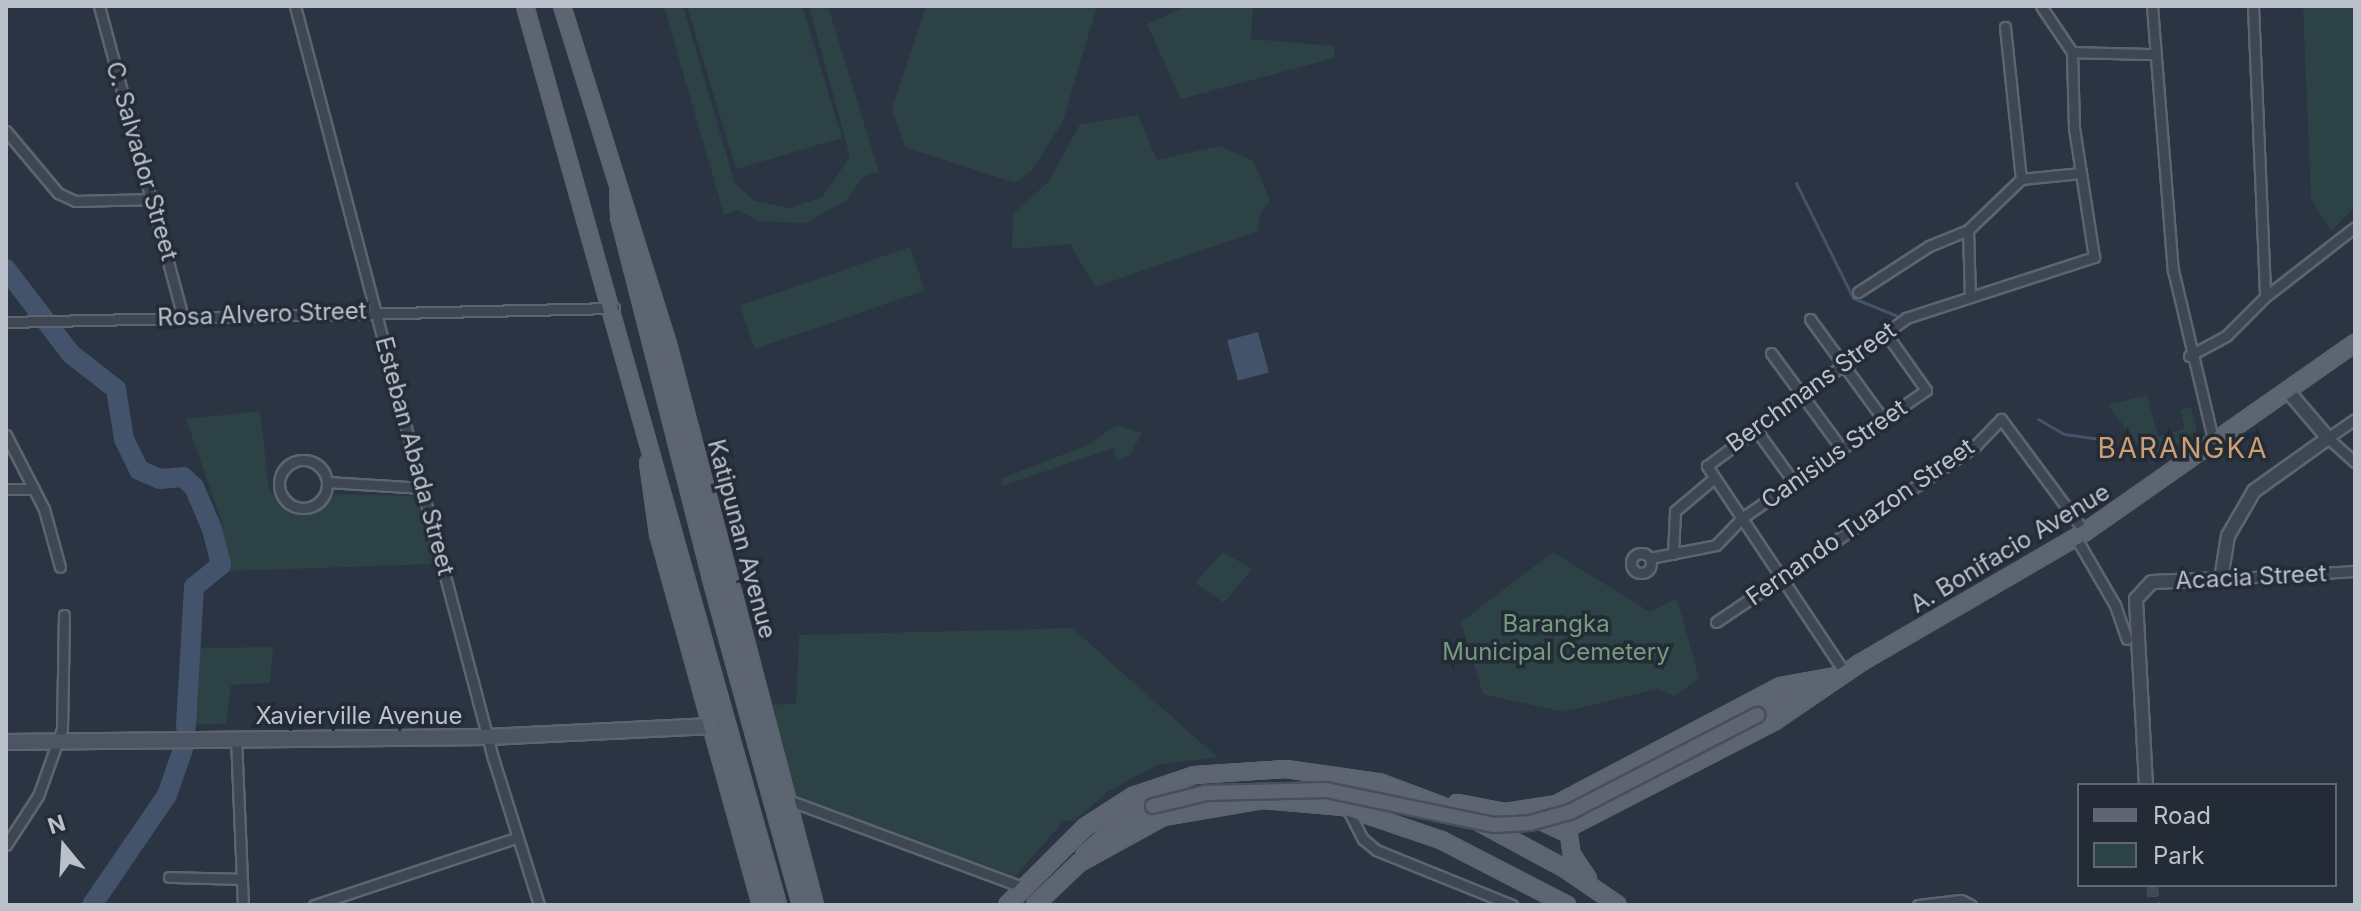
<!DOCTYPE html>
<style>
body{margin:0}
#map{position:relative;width:2361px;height:911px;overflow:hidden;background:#2a3442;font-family:Inter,sans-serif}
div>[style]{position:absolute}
.green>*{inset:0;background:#2d4244;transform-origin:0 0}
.water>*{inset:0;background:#43536b;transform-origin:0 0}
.stream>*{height:3px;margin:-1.5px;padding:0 1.5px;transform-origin:1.5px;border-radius:1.5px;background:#43536b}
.river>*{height:20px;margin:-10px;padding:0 10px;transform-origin:10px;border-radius:10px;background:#43536b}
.tertiary-tunnel>*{height:12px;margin-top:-6px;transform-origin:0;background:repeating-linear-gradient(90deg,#404957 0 12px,transparent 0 18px)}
.roads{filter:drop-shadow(2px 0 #5c646f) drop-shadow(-2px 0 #5c646f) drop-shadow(0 2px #5c646f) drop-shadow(0 -2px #5c646f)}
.minor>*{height:9px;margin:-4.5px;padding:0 4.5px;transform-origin:4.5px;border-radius:4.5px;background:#3e4651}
.minor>.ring{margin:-4.5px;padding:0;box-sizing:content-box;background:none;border:9px solid #3e4651;border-radius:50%}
.tertiary>*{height:12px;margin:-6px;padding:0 6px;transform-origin:6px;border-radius:6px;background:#3e4651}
.secondary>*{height:14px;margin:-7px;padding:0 7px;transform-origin:7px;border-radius:7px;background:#4d5564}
.primary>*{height:14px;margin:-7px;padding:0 7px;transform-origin:7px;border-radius:7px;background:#5c6571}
.bridges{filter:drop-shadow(2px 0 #484f5b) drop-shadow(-2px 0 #484f5b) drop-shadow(0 2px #484f5b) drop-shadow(0 -2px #484f5b)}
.primary-bridge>*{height:14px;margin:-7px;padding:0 7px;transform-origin:7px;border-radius:7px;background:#5c6571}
span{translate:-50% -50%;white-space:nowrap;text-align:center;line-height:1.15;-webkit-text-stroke:7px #232b37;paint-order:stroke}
.street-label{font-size:24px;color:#bbc1cb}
.park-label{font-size:24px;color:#759a7e}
.quarter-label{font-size:28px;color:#cd9d74;letter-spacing:2px}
.frame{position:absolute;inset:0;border:8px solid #bbc1cb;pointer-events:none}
.legend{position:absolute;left:2077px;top:783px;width:260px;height:104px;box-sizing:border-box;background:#232b37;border:2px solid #606772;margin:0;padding:10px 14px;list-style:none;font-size:24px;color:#bbc1cb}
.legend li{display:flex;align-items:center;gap:16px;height:40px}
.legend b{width:40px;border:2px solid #606772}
.north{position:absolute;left:24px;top:807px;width:80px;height:80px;-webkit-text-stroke:6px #232b37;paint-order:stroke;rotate:342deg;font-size:22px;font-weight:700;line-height:32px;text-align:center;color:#bbc1cb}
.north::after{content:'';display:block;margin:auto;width:28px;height:36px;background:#bbc1cb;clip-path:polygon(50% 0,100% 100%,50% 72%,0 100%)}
</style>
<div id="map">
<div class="green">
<i style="clip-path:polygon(664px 6px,683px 6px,735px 184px,755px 201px,790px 208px,822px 197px,850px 157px,809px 6px,828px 6px,879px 172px,863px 177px,846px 201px,805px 223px,758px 221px,738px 210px,724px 215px)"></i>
<i style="clip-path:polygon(687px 6px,802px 6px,842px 138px,736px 169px)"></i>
<i style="clip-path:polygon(926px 6px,1097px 6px,1063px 121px,1032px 170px,1015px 183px,905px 147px,892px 109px)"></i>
<i style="clip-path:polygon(1187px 6px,1253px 6px,1251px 39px,1334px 46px,1334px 58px,1181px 99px,1147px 24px)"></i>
<i style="clip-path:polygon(2303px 6px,2355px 6px,2355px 207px,2331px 231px,2311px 199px)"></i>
<i style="clip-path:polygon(1138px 115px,1157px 160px,1219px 146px,1253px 161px,1270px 200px,1259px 216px,1258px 231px,1095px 287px,1070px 244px,1012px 249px,1013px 214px,1049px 181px,1080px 124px)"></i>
<i style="left:910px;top:247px;width:46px;height:180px;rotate:71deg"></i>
<i style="clip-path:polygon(2147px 395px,2158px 436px,2185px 429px,2180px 410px,2191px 407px,2197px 431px,2152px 464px,2108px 405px)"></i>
<i style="clip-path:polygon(260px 411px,269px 489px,279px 504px,309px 513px,335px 494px,415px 496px,436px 564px,228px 571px,222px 523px,186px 419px)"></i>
<i style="clip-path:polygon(1117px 425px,1142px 433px,1130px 455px,1117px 461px,1113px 448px,1002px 486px,1002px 478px,1088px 445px)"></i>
<i style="clip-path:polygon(1223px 552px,1252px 569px,1224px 603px,1195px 583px)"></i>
<i style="clip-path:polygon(1553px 552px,1650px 612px,1677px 598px,1699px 678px,1675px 696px,1658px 689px,1563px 712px,1483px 694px,1461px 622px)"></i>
<i style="clip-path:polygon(1072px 628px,1217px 757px,1157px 765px,1109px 791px,1075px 820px,1064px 821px,1011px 881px,794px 798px,773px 705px,796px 703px,799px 635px)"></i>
<i style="clip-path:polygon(273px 647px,270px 683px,231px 685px,226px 724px,190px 725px,193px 648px)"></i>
</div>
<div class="water">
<i style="left:1258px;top:332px;width:42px;height:32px;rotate:75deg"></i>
</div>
<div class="stream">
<i style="left:1796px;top:183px;width:128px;rotate:63.6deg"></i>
<i style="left:1853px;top:298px;width:51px;rotate:22deg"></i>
<i style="left:2038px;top:419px;width:30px;rotate:30deg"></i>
<i style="left:2064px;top:434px;width:44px;rotate:7.8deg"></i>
</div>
<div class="river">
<i style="left:6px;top:269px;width:107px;rotate:52.6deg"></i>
<i style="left:71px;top:354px;width:57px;rotate:37.9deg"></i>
<i style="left:116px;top:389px;width:51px;rotate:80.9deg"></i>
<i style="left:124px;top:439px;width:34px;rotate:64deg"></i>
<i style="left:139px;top:470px;width:23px;rotate:23deg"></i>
<i style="left:160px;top:479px;width:23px;rotate:-5deg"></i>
<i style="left:183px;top:477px;width:15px;rotate:42deg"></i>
<i style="left:194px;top:487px;width:46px;rotate:66.8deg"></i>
<i style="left:212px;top:529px;width:37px;rotate:76deg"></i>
<i style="left:221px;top:565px;width:35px;rotate:141deg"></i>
<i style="left:194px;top:587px;width:140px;rotate:93.3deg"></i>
<i style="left:92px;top:905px;width:133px;rotate:-55.7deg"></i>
<i style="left:167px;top:795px;width:49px;rotate:-70.8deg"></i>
</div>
<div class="tertiary-tunnel">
<i style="left:2152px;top:885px;width:20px;rotate:84deg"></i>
</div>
<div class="roads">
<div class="minor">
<i style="left:99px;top:6px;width:322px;rotate:74.9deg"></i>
<i style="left:295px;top:6px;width:778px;rotate:75.25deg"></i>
<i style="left:493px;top:758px;width:154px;rotate:72.6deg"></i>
<i style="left:2152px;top:6px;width:265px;rotate:85.5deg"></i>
<i style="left:2173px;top:270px;width:178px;rotate:76.7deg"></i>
<i style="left:2253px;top:6px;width:291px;rotate:87.6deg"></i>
<i style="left:2005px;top:27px;width:153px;rotate:84deg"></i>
<i style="left:2072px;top:52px;width:83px;rotate:1.4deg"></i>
<i style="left:6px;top:131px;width:81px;rotate:50deg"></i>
<i style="left:58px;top:193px;width:19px;rotate:25deg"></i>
<i style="left:75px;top:201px;width:78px;rotate:-1.5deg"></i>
<i style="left:1858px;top:292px;width:85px;rotate:-32.9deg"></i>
<i style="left:1929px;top:246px;width:42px;rotate:-22.3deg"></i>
<i style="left:1970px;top:297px;width:67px;rotate:-91.7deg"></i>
<i style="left:1968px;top:230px;width:74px;rotate:-43.9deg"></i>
<i style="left:2021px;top:179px;width:60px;rotate:-5.7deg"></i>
<i style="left:1810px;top:319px;width:124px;rotate:53.9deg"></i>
<i style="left:6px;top:322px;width:608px;rotate:-1.32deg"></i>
<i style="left:1771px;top:353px;width:118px;rotate:53.6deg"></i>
<i style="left:2189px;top:356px;width:42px;rotate:-28.4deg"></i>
<i style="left:2226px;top:336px;width:55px;rotate:-45deg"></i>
<i style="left:2265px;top:297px;width:114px;rotate:-37.9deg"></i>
<i style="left:2355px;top:419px;width:33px;rotate:145deg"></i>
<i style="left:2328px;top:438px;width:36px;rotate:42deg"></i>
<i style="left:1754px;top:427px;width:67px;rotate:54.2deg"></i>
<i style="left:6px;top:435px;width:83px;rotate:62.8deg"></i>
<i style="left:44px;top:509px;width:60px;rotate:74.6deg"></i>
<i class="ring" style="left:279px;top:460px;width:39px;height:39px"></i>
<i style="left:327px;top:482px;width:97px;rotate:3.5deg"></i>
<i style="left:6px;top:489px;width:28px"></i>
<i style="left:2076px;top:538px;width:78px;rotate:59.8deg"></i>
<i style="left:2115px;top:605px;width:36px;rotate:71deg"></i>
<i class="ring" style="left:1631px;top:553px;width:11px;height:11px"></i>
<i style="left:1673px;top:554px;width:43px;rotate:-87.3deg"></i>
<i style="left:1675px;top:511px;width:50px;rotate:-40.1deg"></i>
<i style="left:1650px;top:558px;width:67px;rotate:-11.1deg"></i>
<i style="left:1716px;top:545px;width:37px;rotate:-46deg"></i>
<i style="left:1742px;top:518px;width:224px;rotate:-34.8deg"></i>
<i style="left:1926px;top:390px;width:71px;rotate:-125.3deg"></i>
<i style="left:2221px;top:579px;width:134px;rotate:-3.4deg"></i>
<i style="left:1716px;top:622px;width:315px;rotate:-34.2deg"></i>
<i style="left:1976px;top:445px;width:36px;rotate:-46deg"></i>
<i style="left:2001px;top:419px;width:141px;rotate:53.4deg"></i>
<i style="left:1845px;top:673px;width:249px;rotate:-123.7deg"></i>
<i style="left:1707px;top:466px;width:248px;rotate:-36.6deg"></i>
<i style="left:1906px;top:318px;width:198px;rotate:-18deg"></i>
<i style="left:2094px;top:257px;width:131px;rotate:-98.8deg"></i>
<i style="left:2074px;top:128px;width:76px;rotate:-91.5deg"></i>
<i style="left:2072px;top:52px;width:55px;rotate:-124deg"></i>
<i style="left:236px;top:738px;width:167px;rotate:87.6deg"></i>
<i style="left:788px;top:800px;width:252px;rotate:20.4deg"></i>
<i style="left:1347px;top:808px;width:35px;rotate:63deg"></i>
<i style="left:1363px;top:839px;width:17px;rotate:40deg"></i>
<i style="left:1376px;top:850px;width:147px;rotate:22deg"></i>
<i style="left:6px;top:845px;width:59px;rotate:-56.9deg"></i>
<i style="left:38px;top:796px;width:71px;rotate:-70.3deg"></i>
<i style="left:62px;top:729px;width:114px;rotate:-89deg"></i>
<i style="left:169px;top:877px;width:70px;rotate:1.6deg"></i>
<i style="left:314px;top:905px;width:212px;rotate:-18.4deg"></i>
<i style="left:1918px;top:905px;width:43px;rotate:-6.6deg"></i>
<i style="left:1961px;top:900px;width:11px;rotate:27deg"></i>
</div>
<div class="tertiary">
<i style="left:2146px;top:785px;width:186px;rotate:-93.1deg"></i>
<i style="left:2136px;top:599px;width:23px;rotate:-47deg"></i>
<i style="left:2152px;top:582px;width:69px;rotate:-2.5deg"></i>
<i style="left:2221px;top:579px;width:44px;rotate:-80.8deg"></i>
<i style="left:2228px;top:536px;width:52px;rotate:-60deg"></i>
<i style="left:2254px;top:491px;width:91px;rotate:-35.6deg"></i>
<i style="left:2328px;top:438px;width:63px;rotate:-130.5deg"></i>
</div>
<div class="secondary">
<i style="left:6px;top:742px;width:482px;rotate:-0.6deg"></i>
<i style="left:488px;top:737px;width:224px;rotate:-2.8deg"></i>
</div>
<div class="primary">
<i style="left:525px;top:6px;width:934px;rotate:74.28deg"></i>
<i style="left:562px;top:6px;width:354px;rotate:72.6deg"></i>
<i style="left:668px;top:344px;width:580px;rotate:75.32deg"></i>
<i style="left:618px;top:187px;width:30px;rotate:88deg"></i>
<i style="left:619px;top:217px;width:369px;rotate:75.7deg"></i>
<i style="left:710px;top:575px;width:342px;rotate:74.6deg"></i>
<i style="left:648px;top:463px;width:72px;rotate:82deg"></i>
<i style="left:658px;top:534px;width:385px;rotate:74.5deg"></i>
<i style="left:1757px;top:715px;width:52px;rotate:-25.1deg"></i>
<i style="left:1457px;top:803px;width:49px;rotate:10.6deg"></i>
<i style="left:1505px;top:812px;width:53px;rotate:-8.7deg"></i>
<i style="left:1557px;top:804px;width:253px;rotate:-27.8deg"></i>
<i style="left:1781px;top:686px;width:56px;rotate:-10.3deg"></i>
<i style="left:1557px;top:804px;width:22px;rotate:122deg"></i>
<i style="left:1545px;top:823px;width:19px;rotate:25deg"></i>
<i style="left:1562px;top:831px;width:240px;rotate:-27.3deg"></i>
<i style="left:1775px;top:721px;width:103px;rotate:-34.3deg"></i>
<i style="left:1860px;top:663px;width:260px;rotate:-30.2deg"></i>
<i style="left:2085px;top:532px;width:330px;rotate:-35deg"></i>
<i style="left:1568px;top:828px;width:27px;rotate:82deg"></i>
<i style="left:1572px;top:855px;width:29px;rotate:56deg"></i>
<i style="left:1084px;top:856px;width:53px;rotate:-42.7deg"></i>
<i style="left:1123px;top:820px;width:33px;rotate:-25deg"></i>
<i style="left:1007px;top:905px;width:110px;rotate:-45deg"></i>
<i style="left:1085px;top:827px;width:57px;rotate:-32.9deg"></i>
<i style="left:1133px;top:796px;width:65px;rotate:-18.7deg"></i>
<i style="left:1195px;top:775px;width:91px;rotate:-3.8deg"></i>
<i style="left:1286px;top:769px;width:94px;rotate:8deg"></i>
<i style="left:1379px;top:782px;width:91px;rotate:20.6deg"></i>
<i style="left:1464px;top:814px;width:114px;rotate:28.4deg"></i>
<i style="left:1564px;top:868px;width:65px;rotate:34.4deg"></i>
<i style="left:1035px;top:905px;width:61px;rotate:-43.7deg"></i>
<i style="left:1079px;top:863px;width:96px;rotate:-28.7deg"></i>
<i style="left:1163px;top:817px;width:101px;rotate:-9.6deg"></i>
<i style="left:1263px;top:800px;width:81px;rotate:4.9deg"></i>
<i style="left:1344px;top:807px;width:102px;rotate:18.8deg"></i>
<i style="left:1441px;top:840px;width:142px;rotate:27.3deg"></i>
</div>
</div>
<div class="bridges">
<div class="primary-bridge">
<i style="left:1153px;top:806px;width:55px;rotate:-13.8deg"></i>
<i style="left:1206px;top:793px;width:120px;rotate:-1.4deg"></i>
<i style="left:1326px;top:790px;width:172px;rotate:11.8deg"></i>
<i style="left:1494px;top:825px;width:36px;rotate:-3deg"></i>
<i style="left:1530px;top:823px;width:41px;rotate:-15.4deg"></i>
<i style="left:1570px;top:812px;width:211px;rotate:-27.4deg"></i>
</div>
</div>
<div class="street-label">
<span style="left:142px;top:161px;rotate:74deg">C. Salvador Street</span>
<span style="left:262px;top:314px;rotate:-2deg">Rosa Alvero Street</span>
<span style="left:1811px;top:387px;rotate:-36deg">Berchmans Street</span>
<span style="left:1834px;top:454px;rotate:-35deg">Canisius Street</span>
<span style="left:415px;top:456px;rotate:75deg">Esteban Abada Street</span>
<span style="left:1860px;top:522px;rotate:-35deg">Fernando Tuazon Street</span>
<span style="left:742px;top:539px;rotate:75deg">Katipunan Avenue</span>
<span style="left:2010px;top:548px;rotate:-31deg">A. Bonifacio Avenue</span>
<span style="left:2251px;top:577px;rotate:-3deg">Acacia Street</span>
<span style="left:359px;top:716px">Xavierville Avenue</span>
</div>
<div class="park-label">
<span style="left:1556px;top:638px">Barangka<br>Municipal Cemetery</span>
</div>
<div class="quarter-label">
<span style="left:2183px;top:448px">BARANGKA</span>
</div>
<div class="frame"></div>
<ul class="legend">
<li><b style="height:10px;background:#5c6571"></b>Road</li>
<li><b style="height:22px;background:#2d4244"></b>Park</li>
</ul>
<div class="north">N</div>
</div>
